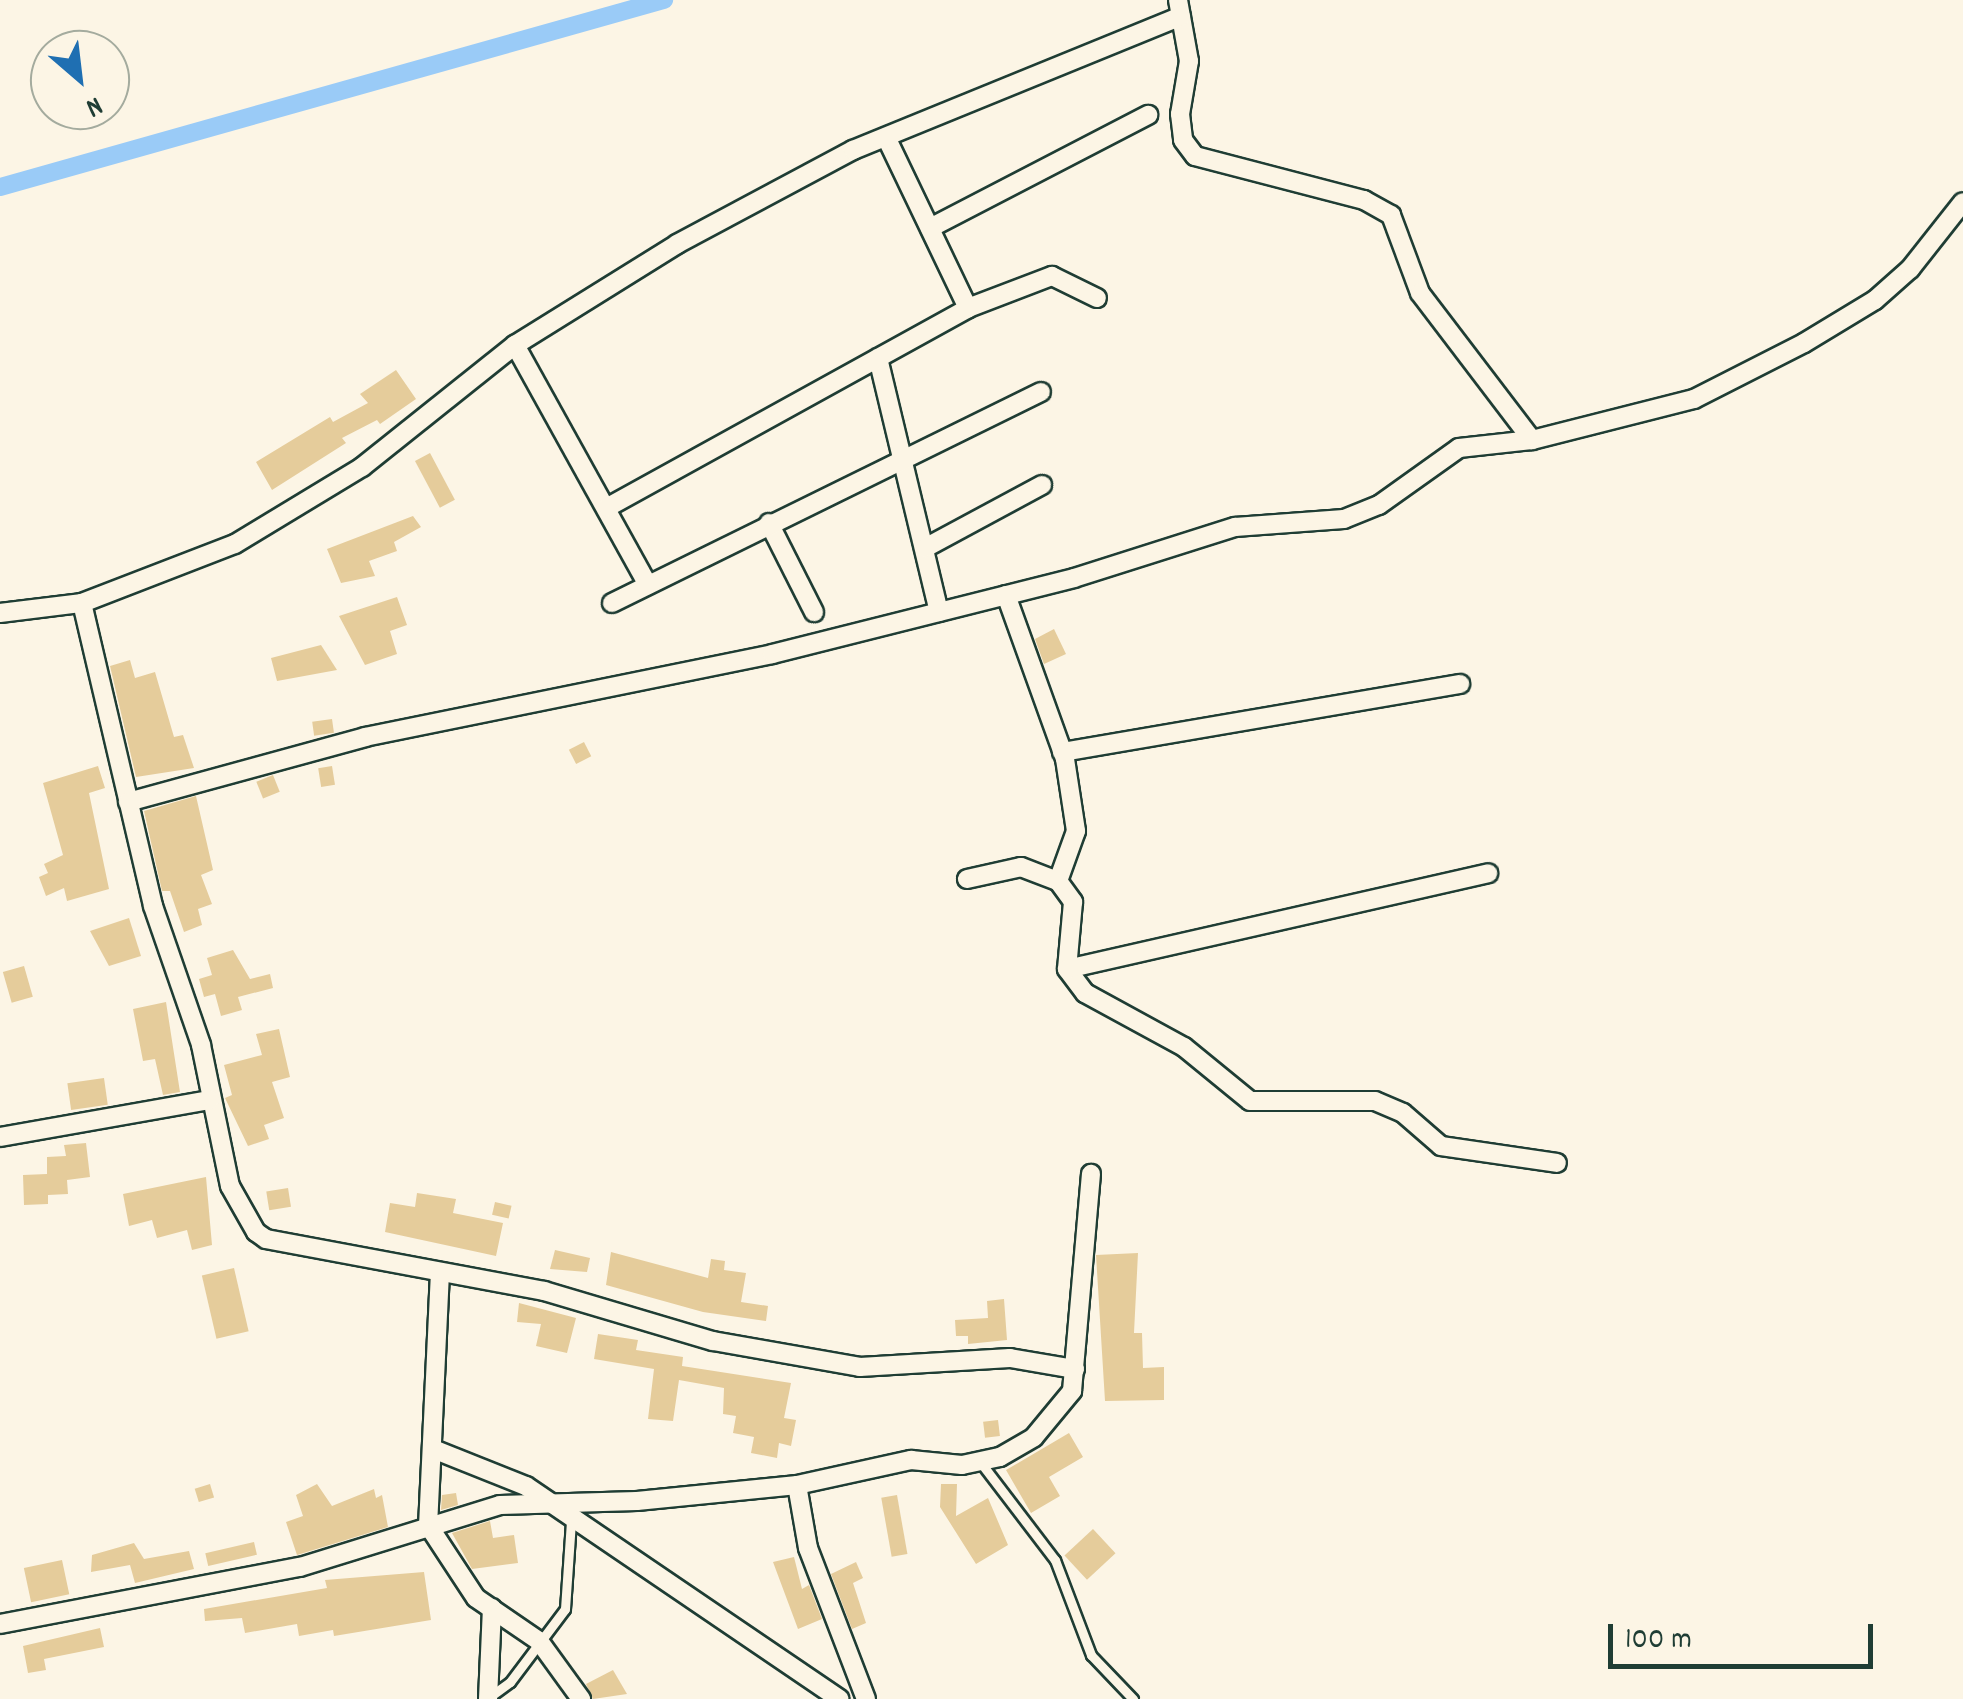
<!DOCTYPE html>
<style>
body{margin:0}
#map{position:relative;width:1963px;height:1699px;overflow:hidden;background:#fcf5e5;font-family:Dekko,sans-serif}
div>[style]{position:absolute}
.canal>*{height:18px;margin:-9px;padding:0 9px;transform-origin:9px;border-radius:9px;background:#9acbf7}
.building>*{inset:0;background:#e5cc9b;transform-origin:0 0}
.roads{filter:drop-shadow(2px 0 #1f3d34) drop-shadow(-2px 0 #1f3d34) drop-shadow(0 2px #1f3d34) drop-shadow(0 -2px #1f3d34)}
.lane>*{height:9px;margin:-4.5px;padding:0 4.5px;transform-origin:4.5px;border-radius:4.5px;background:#fcf5e5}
.street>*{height:18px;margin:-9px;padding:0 9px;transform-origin:9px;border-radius:9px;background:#fcf5e5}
span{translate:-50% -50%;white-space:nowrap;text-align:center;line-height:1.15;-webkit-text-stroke:8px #fcf5e5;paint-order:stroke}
.north{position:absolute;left:30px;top:30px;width:100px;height:100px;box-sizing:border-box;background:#fcf5e5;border:2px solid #a4ab9e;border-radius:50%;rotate:152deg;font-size:28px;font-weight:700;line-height:40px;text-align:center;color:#1f3d34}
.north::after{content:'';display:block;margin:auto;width:35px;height:45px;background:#1f6fb2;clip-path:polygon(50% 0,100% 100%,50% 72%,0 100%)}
.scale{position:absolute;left:1608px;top:1624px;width:265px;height:45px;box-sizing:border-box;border:5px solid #1f3d34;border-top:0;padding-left:12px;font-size:30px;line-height:35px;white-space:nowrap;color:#1f3d34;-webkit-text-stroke:8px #fcf5e5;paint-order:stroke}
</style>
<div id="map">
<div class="canal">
<i style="left:0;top:187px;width:690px;rotate:-15.73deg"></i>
</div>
<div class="building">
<i style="clip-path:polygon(396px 370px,416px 399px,380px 424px,377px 420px,342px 438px,346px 443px,272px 490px,256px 462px,330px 417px,333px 422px,368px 403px,360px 394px)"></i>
<i style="left:430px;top:453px;width:53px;height:17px;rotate:62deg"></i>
<i style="clip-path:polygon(413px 516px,421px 527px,394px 542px,397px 551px,369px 561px,375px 576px,341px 583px,327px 549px)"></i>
<i style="clip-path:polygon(397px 597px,407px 625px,390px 631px,397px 654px,365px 665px,339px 616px)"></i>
<i style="clip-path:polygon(1054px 629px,1066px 654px,1044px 664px,1035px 639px)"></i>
<i style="clip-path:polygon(321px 645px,337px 670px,277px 681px,271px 658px)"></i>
<i style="clip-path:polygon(130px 660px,135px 678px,155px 672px,174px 737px,183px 735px,194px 768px,136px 777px,110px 666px)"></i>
<i style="left:332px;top:719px;width:14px;height:20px;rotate:82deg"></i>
<i style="left:584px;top:742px;width:16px;height:17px;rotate:63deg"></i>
<i style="clip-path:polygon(98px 766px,105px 788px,89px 793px,109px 889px,67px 901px,64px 888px,46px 896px,39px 877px,48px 873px,44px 864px,63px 855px,43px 783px)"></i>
<i style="left:332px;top:766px;width:19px;height:14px;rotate:81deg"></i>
<i style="left:273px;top:775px;width:18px;height:18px;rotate:68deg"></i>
<i style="clip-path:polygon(196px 796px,213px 870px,201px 875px,212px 904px,198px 909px,202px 925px,184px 932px,170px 891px,162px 891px,144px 811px)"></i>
<i style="clip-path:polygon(129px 918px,141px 956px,109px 966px,90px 931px)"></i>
<i style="clip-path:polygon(233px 950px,250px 979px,270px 974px,273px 988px,238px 997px,242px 1010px,221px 1016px,215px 994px,204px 997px,199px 979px,212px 975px,207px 958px)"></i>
<i style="left:24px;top:966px;width:32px;height:22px;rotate:74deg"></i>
<i style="clip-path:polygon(166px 1002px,180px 1092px,163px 1095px,155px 1059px,143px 1061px,133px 1009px)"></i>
<i style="clip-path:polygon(279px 1029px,290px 1077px,272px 1082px,284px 1118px,264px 1125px,269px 1139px,248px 1146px,225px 1098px,232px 1095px,224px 1065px,262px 1055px,256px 1034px)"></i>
<i style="left:104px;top:1078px;width:27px;height:37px;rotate:82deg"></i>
<i style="clip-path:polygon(86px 1143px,90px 1177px,67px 1180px,68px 1194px,48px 1195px,48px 1204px,24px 1205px,23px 1175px,47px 1174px,47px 1157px,66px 1156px,64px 1145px)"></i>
<i style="clip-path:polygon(206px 1177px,212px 1245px,192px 1250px,187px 1230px,157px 1238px,152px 1220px,129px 1226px,123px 1194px)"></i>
<i style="left:288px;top:1188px;width:19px;height:22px;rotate:81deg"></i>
<i style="clip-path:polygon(417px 1193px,456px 1199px,453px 1213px,503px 1223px,496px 1256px,385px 1232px,390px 1203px,415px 1207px)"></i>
<i style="left:495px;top:1202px;width:17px;height:13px;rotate:13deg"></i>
<i style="clip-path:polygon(555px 1250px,590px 1258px,587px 1272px,550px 1269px)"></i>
<i style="clip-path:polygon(611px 1252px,708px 1278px,711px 1259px,725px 1261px,724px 1270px,746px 1273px,741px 1302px,768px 1306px,766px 1321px,703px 1312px,606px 1285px)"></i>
<i style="clip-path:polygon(1138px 1253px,1134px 1333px,1142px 1333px,1143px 1368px,1164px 1367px,1164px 1400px,1105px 1401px,1096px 1255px)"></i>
<i style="left:234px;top:1268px;width:65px;height:33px;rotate:77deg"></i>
<i style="clip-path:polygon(1004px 1299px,1007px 1340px,968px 1344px,968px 1336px,956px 1336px,955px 1320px,988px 1318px,987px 1301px)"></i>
<i style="clip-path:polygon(519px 1303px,576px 1318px,567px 1353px,536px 1346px,541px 1324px,517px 1322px)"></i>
<i style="clip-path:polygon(598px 1334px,638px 1340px,636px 1350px,683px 1357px,682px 1366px,791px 1383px,784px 1418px,796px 1420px,791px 1446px,779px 1443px,777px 1458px,751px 1453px,754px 1437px,733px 1433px,736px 1416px,723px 1414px,724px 1388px,679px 1380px,673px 1421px,648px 1419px,654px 1369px,594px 1359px)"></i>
<i style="left:998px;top:1420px;width:16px;height:15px;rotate:83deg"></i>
<i style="clip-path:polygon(1069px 1433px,1083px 1457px,1049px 1477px,1060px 1496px,1031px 1513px,1006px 1470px)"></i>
<i style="left:210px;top:1484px;width:14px;height:16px;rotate:73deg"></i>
<i style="clip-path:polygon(317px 1484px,332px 1506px,374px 1489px,376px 1498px,382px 1495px,388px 1527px,297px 1555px,286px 1522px,303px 1516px,296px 1495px)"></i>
<i style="clip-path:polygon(941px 1484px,957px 1484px,956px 1516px,988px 1498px,1008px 1545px,976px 1564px,940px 1507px)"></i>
<i style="clip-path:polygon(456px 1493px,458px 1505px,441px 1510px,442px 1495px)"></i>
<i style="left:897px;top:1495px;width:60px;height:16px;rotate:80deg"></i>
<i style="clip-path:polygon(490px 1521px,493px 1538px,514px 1535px,518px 1563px,472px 1569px,452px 1533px)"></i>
<i style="left:1093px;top:1529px;width:33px;height:39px;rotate:47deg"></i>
<i style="left:254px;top:1542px;width:13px;height:50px;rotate:77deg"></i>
<i style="clip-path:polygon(134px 1543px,144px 1559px,189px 1551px,194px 1569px,135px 1583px,130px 1565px,91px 1572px,92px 1555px)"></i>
<i style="clip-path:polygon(794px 1557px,802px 1589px,809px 1585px,822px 1619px,798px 1629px,773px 1562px)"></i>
<i style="left:62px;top:1560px;width:35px;height:39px;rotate:78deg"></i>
<i style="clip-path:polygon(856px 1562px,863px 1578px,853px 1583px,866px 1623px,852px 1629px,831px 1574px)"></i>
<i style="clip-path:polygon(424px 1572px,431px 1620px,334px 1636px,333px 1630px,299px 1636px,297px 1624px,245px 1633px,242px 1618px,205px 1621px,204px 1609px,327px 1588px,325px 1580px)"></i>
<i style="clip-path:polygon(100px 1628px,104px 1647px,44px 1659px,46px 1670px,28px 1673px,23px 1646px)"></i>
<i style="clip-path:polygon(613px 1670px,627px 1694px,593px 1699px,586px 1684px)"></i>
</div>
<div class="roads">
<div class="lane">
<i style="left:981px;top:1463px;width:122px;rotate:52.7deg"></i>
<i style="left:1055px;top:1560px;width:102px;rotate:69.2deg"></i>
<i style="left:1091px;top:1655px;width:61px;rotate:46.3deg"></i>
<i style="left:488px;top:1698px;width:27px;rotate:-36deg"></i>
<i style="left:510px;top:1682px;width:91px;rotate:-53deg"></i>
<i style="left:565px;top:1609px;width:89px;rotate:-86.1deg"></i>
</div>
<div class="street">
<i style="left:1178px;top:0;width:62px;rotate:79.8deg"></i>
<i style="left:1189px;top:61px;width:54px;rotate:99.6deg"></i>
<i style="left:1180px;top:114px;width:26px;rotate:83deg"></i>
<i style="left:1183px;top:140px;width:20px;rotate:53deg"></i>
<i style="left:1195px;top:156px;width:175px;rotate:14.6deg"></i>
<i style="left:1364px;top:200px;width:31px;rotate:29deg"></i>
<i style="left:1391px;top:215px;width:83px;rotate:69.6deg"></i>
<i style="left:1420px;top:293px;width:185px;rotate:52.7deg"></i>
<i style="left:1532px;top:440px;width:167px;rotate:-14.2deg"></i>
<i style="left:1694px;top:399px;width:123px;rotate:-27deg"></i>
<i style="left:1804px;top:343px;width:83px;rotate:-31.2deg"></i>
<i style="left:1875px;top:300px;width:47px;rotate:-41.5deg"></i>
<i style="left:1910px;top:269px;width:85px;rotate:-51.7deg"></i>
<i style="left:886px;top:137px;width:190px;rotate:64.4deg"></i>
<i style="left:930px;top:228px;width:246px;rotate:-27.4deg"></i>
<i style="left:515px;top:345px;width:274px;rotate:61deg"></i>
<i style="left:878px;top:358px;width:261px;rotate:76.5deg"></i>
<i style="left:608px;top:507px;width:411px;rotate:-28.9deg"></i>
<i style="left:968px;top:308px;width:90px;rotate:-20.9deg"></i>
<i style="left:1052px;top:276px;width:50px;rotate:26.1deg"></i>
<i style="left:769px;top:523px;width:100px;rotate:63.2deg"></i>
<i style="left:925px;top:548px;width:133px;rotate:-28.3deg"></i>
<i style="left:1006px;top:595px;width:174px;rotate:70.2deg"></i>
<i style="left:1065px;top:759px;width:73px;rotate:81.3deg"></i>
<i style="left:1076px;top:831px;width:53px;rotate:109.8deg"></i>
<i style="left:82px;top:603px;width:311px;rotate:76.8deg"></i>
<i style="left:153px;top:906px;width:147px;rotate:70.9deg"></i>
<i style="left:201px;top:1045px;width:144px;rotate:78.4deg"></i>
<i style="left:230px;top:1186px;width:53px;rotate:60.5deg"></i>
<i style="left:256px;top:1232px;width:12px;rotate:35deg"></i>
<i style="left:266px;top:1239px;width:283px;rotate:10.6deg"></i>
<i style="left:544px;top:1291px;width:176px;rotate:16.5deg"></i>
<i style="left:713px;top:1341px;width:149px;rotate:10deg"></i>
<i style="left:860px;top:1367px;width:150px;rotate:-3.4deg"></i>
<i style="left:1010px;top:1358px;width:66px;rotate:9.6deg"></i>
<i style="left:612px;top:603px;width:478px;rotate:-26.2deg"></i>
<i style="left:0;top:613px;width:83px;rotate:-7deg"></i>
<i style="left:82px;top:603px;width:164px;rotate:-21.1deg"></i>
<i style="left:235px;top:544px;width:149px;rotate:-31.2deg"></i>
<i style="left:362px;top:467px;width:196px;rotate:-38.6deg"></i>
<i style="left:515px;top:345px;width:191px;rotate:-31.9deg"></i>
<i style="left:677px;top:244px;width:200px;rotate:-28.1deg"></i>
<i style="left:853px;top:150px;width:354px;rotate:-22.2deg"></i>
<i style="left:1062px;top:752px;width:404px;rotate:-9.7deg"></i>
<i style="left:128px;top:802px;width:246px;rotate:-15.3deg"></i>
<i style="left:365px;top:737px;width:415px;rotate:-11.5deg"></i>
<i style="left:772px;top:654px;width:311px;rotate:-14.1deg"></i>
<i style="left:1074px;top:578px;width:169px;rotate:-17.6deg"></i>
<i style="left:1235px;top:527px;width:109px;rotate:-4.2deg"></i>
<i style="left:1344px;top:519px;width:38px;rotate:-22deg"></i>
<i style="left:1379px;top:505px;width:98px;rotate:-35.5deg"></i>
<i style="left:1459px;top:448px;width:73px;rotate:-6.3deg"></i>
<i style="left:967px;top:879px;width:55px;rotate:-12.5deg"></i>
<i style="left:1021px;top:867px;width:40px;rotate:21deg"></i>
<i style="left:1058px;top:881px;width:26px;rotate:54deg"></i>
<i style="left:1073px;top:902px;width:67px;rotate:95.1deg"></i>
<i style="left:1067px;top:969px;width:30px;rotate:53deg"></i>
<i style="left:1085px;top:993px;width:113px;rotate:28.6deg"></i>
<i style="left:1184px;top:1047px;width:85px;rotate:39.3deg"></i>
<i style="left:1250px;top:1101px;width:125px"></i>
<i style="left:1375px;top:1101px;width:30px;rotate:23deg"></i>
<i style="left:1403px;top:1113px;width:50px;rotate:41deg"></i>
<i style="left:1441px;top:1146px;width:117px;rotate:8.3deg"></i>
<i style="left:1067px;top:969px;width:432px;rotate:-12.8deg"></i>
<i style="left:0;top:1137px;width:213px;rotate:-10deg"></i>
<i style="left:440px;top:1272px;width:253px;rotate:92.7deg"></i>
<i style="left:428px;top:1525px;width:87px;rotate:56.7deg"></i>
<i style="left:476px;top:1598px;width:76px;rotate:34.3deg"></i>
<i style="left:539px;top:1641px;width:72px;rotate:54.1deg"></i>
<i style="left:433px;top:1449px;width:100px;rotate:21.7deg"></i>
<i style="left:526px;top:1486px;width:379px;rotate:34.2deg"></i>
<i style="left:797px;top:1485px;width:64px;rotate:80.1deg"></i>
<i style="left:808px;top:1548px;width:162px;rotate:69deg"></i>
<i style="left:0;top:1624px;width:305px;rotate:-10.8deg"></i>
<i style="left:300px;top:1567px;width:209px;rotate:-17.2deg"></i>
<i style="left:500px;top:1505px;width:137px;rotate:-1.7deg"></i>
<i style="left:637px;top:1501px;width:161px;rotate:-5.7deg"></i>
<i style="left:797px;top:1485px;width:117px;rotate:-12.4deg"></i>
<i style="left:911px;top:1460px;width:51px;rotate:5.6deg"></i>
<i style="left:962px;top:1465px;width:39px;rotate:-12deg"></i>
<i style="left:1000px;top:1457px;width:39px;rotate:-30deg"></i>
<i style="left:1034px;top:1437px;width:60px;rotate:-50.4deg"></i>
<i style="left:1072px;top:1391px;width:218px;rotate:-85deg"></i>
<i style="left:488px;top:1699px;width:91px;rotate:-87.5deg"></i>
</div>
</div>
<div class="north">N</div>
<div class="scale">100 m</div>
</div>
